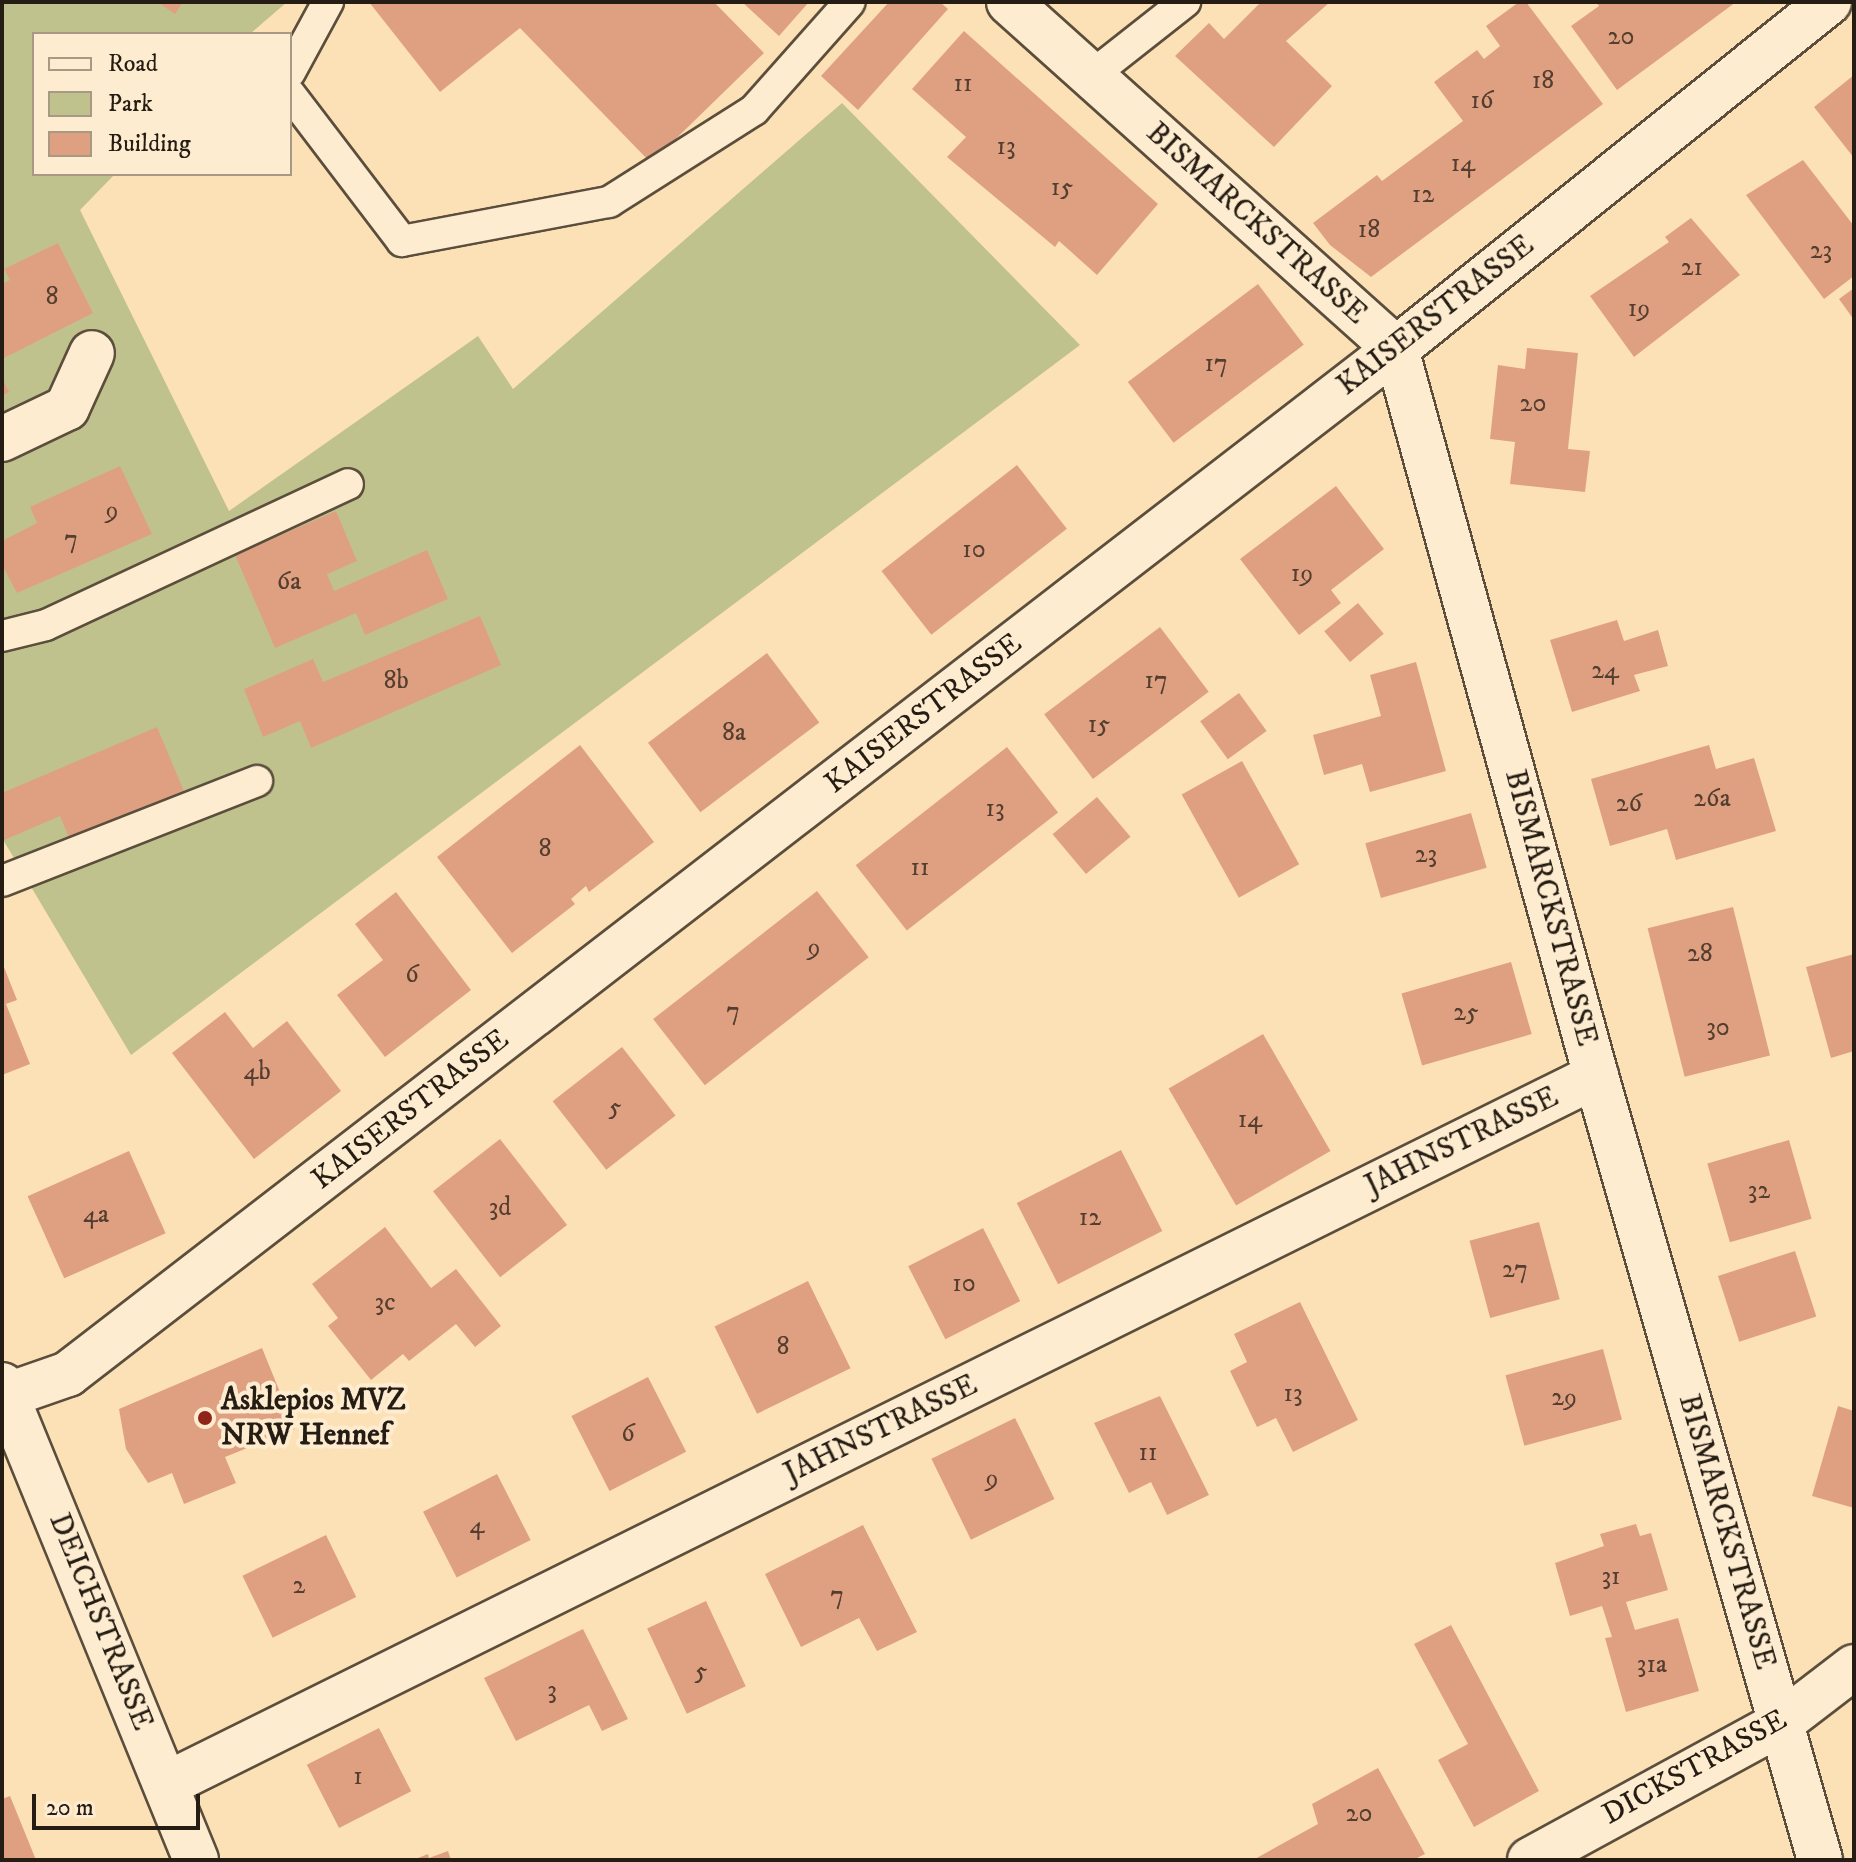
<!DOCTYPE html>
<style>
body{margin:0}
#map{position:relative;width:1856px;height:1862px;overflow:hidden;background:#fde1b6;font-family:"IM FELL DW Pica",serif}
div>[style]{position:absolute}
.green>*{inset:0;background:#c0c28d}
.building>*{inset:0;background:#dfa082;transform-origin:0 0}
.roads{filter:drop-shadow(2px 0 #5b4e3c) drop-shadow(-2px 0 #5b4e3c) drop-shadow(0 2px #5b4e3c) drop-shadow(0 -2px #5b4e3c)}
.service>*{height:30px;margin:-15px;padding:0 15px;transform-origin:15px;border-radius:15px;background:#feecd0}
.minor>*{height:44px;margin:-22px;padding:0 22px;transform-origin:22px;border-radius:22px;background:#feecd0}
.dots>*{width:22px;height:22px;translate:-50% -50%;box-sizing:border-box;border:4px solid #feecd0;border-radius:50%}
span{translate:-50% -50%;white-space:nowrap;text-align:center;line-height:1.15;-webkit-text-stroke:8px #feecd0;paint-order:stroke}
.number-label{font-size:26px;color:#543e2f}
.number-label span{-webkit-text-stroke-width:0}
.street-label{font-size:30px;color:#251d13}
.poi-label{font-size:30px;color:#251d13;font-weight:700}
.left{translate:0 -50%;text-align:left}
.frame{position:absolute;inset:0;border:4px solid #251d13;pointer-events:none}
.legend{position:absolute;left:32px;top:32px;width:260px;height:144px;box-sizing:border-box;background:#feecd0;border:2px solid #a79984;margin:0;padding:10px 14px;list-style:none;font-size:24px;color:#251d13}
.legend li{display:flex;align-items:center;gap:16px;height:40px}
.legend b{width:40px;border:2px solid #a79984}
.scale{position:absolute;left:32px;top:1794px;width:168px;height:36px;box-sizing:border-box;border:4px solid #251d13;border-top:0;padding-left:10px;font-size:24px;line-height:28px;white-space:nowrap;color:#251d13;-webkit-text-stroke:6px #feecd0;paint-order:stroke}
</style>
<div id="map">
<div class="green">
<i style="clip-path:polygon(2px 2px,287px 2px,250px 34px,34px 34px,34px 174px,115px 174px,80px 210px,229px 511px,478px 336px,513px 389px,842px 103px,1080px 345px,131px 1055px,2px 838px)"></i>
</div>
<div class="building">
<i style="clip-path:polygon(157px 2px,183px 2px,175px 14px)"></i>
<i style="clip-path:polygon(369px 2px,714px 2px,764px 53px,651px 163px,520px 28px,440px 92px)"></i>
<i style="clip-path:polygon(742px 2px,809px 2px,779px 36px)"></i>
<i style="clip-path:polygon(889px 2px,940px 2px,948px 9px,858px 110px,821px 76px)"></i>
<i style="clip-path:polygon(1261px 2px,1330px 2px,1286px 41px,1332px 86px,1274px 147px,1175px 56px,1209px 23px,1224px 39px)"></i>
<i style="clip-path:polygon(1519px 2px,1526px 2px,1603px 104px,1371px 277px,1330px 245px,1313px 223px,1377px 175px,1382px 181px,1463px 121px,1434px 82px,1477px 50px,1484px 59px,1500px 46px,1486px 26px)"></i>
<i style="clip-path:polygon(1596px 2px,1736px 2px,1617px 90px,1571px 26px,1599px 6px)"></i>
<i style="clip-path:polygon(964px 31px,1158px 204px,1097px 275px,1059px 241px,1055px 247px,947px 157px,966px 137px,912px 89px)"></i>
<i style="clip-path:polygon(1854px 75px,1854px 158px,1814px 107px)"></i>
<i style="clip-path:polygon(1803px 160px,1854px 226px,1854px 276px,1824px 299px,1746px 195px)"></i>
<i style="clip-path:polygon(1691px 218px,1740px 275px,1634px 357px,1590px 296px,1669px 242px,1665px 237px)"></i>
<i style="clip-path:polygon(58px 243px,93px 313px,2px 359px,2px 284px,10px 280px,4px 269px)"></i>
<i style="left:1258px;top:284px;width:76px;height:163px;rotate:53deg"></i>
<i style="clip-path:polygon(1854px 288px,1854px 320px,1839px 299px)"></i>
<i style="clip-path:polygon(1527px 348px,1578px 353px,1568px 449px,1590px 451px,1585px 492px,1510px 484px,1515px 442px,1490px 439px,1498px 365px,1525px 369px)"></i>
<i style="clip-path:polygon(2px 378px,9px 392px,2px 396px)"></i>
<i style="left:1017px;top:465px;width:81px;height:172px;rotate:52deg"></i>
<i style="clip-path:polygon(120px 466px,152px 534px,17px 593px,2px 565px,2px 541px,37px 523px,30px 507px)"></i>
<i style="clip-path:polygon(1336px 486px,1384px 549px,1331px 590px,1341px 603px,1299px 635px,1240px 559px)"></i>
<i style="clip-path:polygon(336px 511px,357px 561px,327px 574px,334px 591px,427px 550px,448px 599px,365px 635px,356px 613px,275px 648px,235px 555px)"></i>
<i style="left:1358px;top:603px;width:40px;height:44px;rotate:50deg"></i>
<i style="clip-path:polygon(480px 616px,501px 665px,311px 748px,300px 721px,263px 737px,244px 689px,313px 659px,323px 682px)"></i>
<i style="clip-path:polygon(1617px 620px,1624px 641px,1658px 630px,1668px 666px,1634px 675px,1640px 691px,1572px 712px,1550px 640px)"></i>
<i style="left:1160px;top:627px;width:81px;height:145px;rotate:53deg"></i>
<i style="left:767px;top:653px;width:87px;height:149px;rotate:53deg"></i>
<i style="clip-path:polygon(1416px 662px,1446px 771px,1370px 792px,1362px 764px,1324px 775px,1313px 735px,1381px 716px,1370px 675px)"></i>
<i style="left:1239px;top:693px;width:47px;height:48px;rotate:54deg"></i>
<i style="clip-path:polygon(157px 727px,186px 796px,72px 845px,60px 816px,2px 841px,2px 793px)"></i>
<i style="clip-path:polygon(580px 745px,654px 842px,589px 892px,586px 886px,571px 899px,575px 904px,512px 953px,437px 857px)"></i>
<i style="clip-path:polygon(1709px 745px,1716px 769px,1754px 758px,1776px 831px,1676px 860px,1667px 829px,1610px 846px,1591px 779px)"></i>
<i style="left:1007px;top:747px;width:83px;height:192px;rotate:52deg"></i>
<i style="left:1242px;top:761px;width:118px;height:69px;rotate:61deg"></i>
<i style="left:1097px;top:797px;width:52px;height:58px;rotate:50deg"></i>
<i style="left:1471px;top:813px;width:57px;height:110px;rotate:74deg"></i>
<i style="left:817px;top:891px;width:84px;height:208px;rotate:52deg"></i>
<i style="clip-path:polygon(396px 892px,471px 990px,385px 1057px,337px 995px,383px 960px,355px 924px)"></i>
<i style="left:1733px;top:907px;width:153px;height:88px;rotate:76deg"></i>
<i style="clip-path:polygon(1854px 954px,1854px 1051px,1831px 1058px,1806px 967px)"></i>
<i style="clip-path:polygon(2px 962px,17px 1000px,6px 1004px,30px 1064px,2px 1075px)"></i>
<i style="left:1511px;top:962px;width:75px;height:114px;rotate:74deg"></i>
<i style="clip-path:polygon(225px 1012px,253px 1048px,287px 1021px,341px 1091px,254px 1159px,172px 1053px)"></i>
<i style="left:1263px;top:1034px;width:135px;height:109px;rotate:60deg"></i>
<i style="left:622px;top:1047px;width:87px;height:88px;rotate:52deg"></i>
<i style="left:500px;top:1139px;width:109px;height:85px;rotate:52deg"></i>
<i style="left:1789px;top:1140px;width:82px;height:85px;rotate:74deg"></i>
<i style="left:1121px;top:1150px;width:91px;height:117px;rotate:63deg"></i>
<i style="left:129px;top:1151px;width:90px;height:111px;rotate:66deg"></i>
<i style="left:1539px;top:1222px;width:80px;height:72px;rotate:75deg"></i>
<i style="clip-path:polygon(385px 1227px,431px 1288px,456px 1269px,501px 1326px,475px 1347px,456px 1324px,409px 1361px,403px 1354px,371px 1380px,328px 1326px,338px 1318px,312px 1284px)"></i>
<i style="left:983px;top:1228px;width:82px;height:84px;rotate:63deg"></i>
<i style="left:1795px;top:1251px;width:69px;height:81px;rotate:72deg"></i>
<i style="left:808px;top:1281px;width:97px;height:104px;rotate:64deg"></i>
<i style="clip-path:polygon(1300px 1302px,1358px 1420px,1293px 1452px,1276px 1418px,1257px 1427px,1230px 1371px,1247px 1362px,1234px 1334px)"></i>
<i style="clip-path:polygon(262px 1348px,295px 1429px,225px 1457px,236px 1483px,184px 1504px,172px 1473px,148px 1483px,126px 1449px,119px 1409px)"></i>
<i style="left:1603px;top:1349px;width:73px;height:101px;rotate:75deg"></i>
<i style="left:648px;top:1377px;width:84px;height:86px;rotate:63deg"></i>
<i style="clip-path:polygon(1160px 1396px,1209px 1495px,1167px 1515px,1151px 1482px,1129px 1493px,1094px 1423px)"></i>
<i style="clip-path:polygon(1838px 1406px,1854px 1411px,1854px 1508px,1812px 1496px)"></i>
<i style="left:1015px;top:1418px;width:90px;height:93px;rotate:64deg"></i>
<i style="left:497px;top:1474px;width:74px;height:83px;rotate:63deg"></i>
<i style="clip-path:polygon(1636px 1524px,1640px 1536px,1651px 1533px,1668px 1590px,1626px 1602px,1635px 1630px,1678px 1618px,1699px 1691px,1626px 1712px,1605px 1638px,1612px 1637px,1602px 1606px,1570px 1616px,1555px 1563px,1604px 1546px,1600px 1534px)"></i>
<i style="clip-path:polygon(863px 1525px,917px 1632px,877px 1651px,859px 1618px,801px 1647px,765px 1574px)"></i>
<i style="left:326px;top:1535px;width:69px;height:93px;rotate:64deg"></i>
<i style="left:706px;top:1601px;width:94px;height:65px;rotate:65deg"></i>
<i style="clip-path:polygon(1451px 1625px,1539px 1791px,1474px 1827px,1438px 1760px,1468px 1744px,1414px 1644px)"></i>
<i style="clip-path:polygon(583px 1629px,628px 1719px,602px 1731px,589px 1705px,516px 1741px,484px 1678px)"></i>
<i style="left:379px;top:1728px;width:71px;height:81px;rotate:63deg"></i>
<i style="clip-path:polygon(1378px 1768px,1425px 1854px,1413px 1860px,1253px 1860px,1318px 1824px,1312px 1804px)"></i>
<i style="clip-path:polygon(10px 1796px,36px 1860px,2px 1860px,2px 1799px)"></i>
<i style="clip-path:polygon(448px 1851px,451px 1860px,413px 1860px,428px 1854px,429px 1858px)"></i>
</div>
<div class="roads">
<div class="service">
<i style="left:290px;top:72px;width:80px;rotate:-61.5deg"></i>
<i style="left:1091px;top:76px;width:120px;rotate:-38.2deg"></i>
<i style="left:290px;top:94px;width:185px;rotate:52.7deg"></i>
<i style="left:402px;top:241px;width:211px;rotate:-10.7deg"></i>
<i style="left:609px;top:202px;width:172px;rotate:-32.4deg"></i>
<i style="left:754px;top:110px;width:144px;rotate:-48.4deg"></i>
<i style="left:2px;top:636px;width:45px;rotate:-14deg"></i>
<i style="left:46px;top:625px;width:333px;rotate:-25deg"></i>
<i style="left:2px;top:881px;width:274px;rotate:-21.4deg"></i>
</div>
<div class="minor">
<i style="left:1009px;top:2px;width:520px;rotate:41.88deg"></i>
<i style="left:1396px;top:349px;width:754px;rotate:74.62deg"></i>
<i style="left:1596px;top:1076px;width:815px;rotate:74.05deg"></i>
<i style="left:2px;top:439px;width:72px;rotate:-25.5deg"></i>
<i style="left:67px;top:408px;width:60px;rotate:-65.6deg"></i>
<i style="left:2px;top:1385px;width:513px;rotate:67.78deg"></i>
<i style="left:2px;top:1397px;width:70px;rotate:-19.2deg"></i>
<i style="left:68px;top:1374px;width:1678px;rotate:-37.66deg"></i>
<i style="left:1396px;top:349px;width:555px;rotate:-38.71deg"></i>
<i style="left:167px;top:1784px;width:1595px;rotate:-26.36deg"></i>
<i style="left:1530px;top:1860px;width:286px;rotate:-28.6deg"></i>
<i style="left:1781px;top:1723px;width:92px;rotate:-37.5deg"></i>
</div>
</div>
<div class="dots">
<i style="left:205px;top:1418px;background:#8f2418"></i>
</div>
<div class="number-label">
<span style="left:1621px;top:37px">20</span>
<span style="left:1543px;top:81px">18</span>
<span style="left:963px;top:84px">11</span>
<span style="left:1482px;top:101px">16</span>
<span style="left:1006px;top:147px">13</span>
<span style="left:1463px;top:164px">14</span>
<span style="left:1062px;top:188px">15</span>
<span style="left:1423px;top:195px">12</span>
<span style="left:1369px;top:230px">18</span>
<span style="left:1821px;top:251px">23</span>
<span style="left:1692px;top:268px">21</span>
<span style="left:52px;top:297px">8</span>
<span style="left:1639px;top:309px">19</span>
<span style="left:1216px;top:364px">17</span>
<span style="left:1533px;top:404px">20</span>
<span style="left:112px;top:511px">9</span>
<span style="left:71px;top:540px">7</span>
<span style="left:974px;top:550px">10</span>
<span style="left:1302px;top:574px">19</span>
<span style="left:289px;top:582px">6a</span>
<span style="left:1605px;top:671px">24</span>
<span style="left:396px;top:681px">8b</span>
<span style="left:1156px;top:681px">17</span>
<span style="left:1099px;top:725px">15</span>
<span style="left:734px;top:733px">8a</span>
<span style="left:1712px;top:799px">26a</span>
<span style="left:1629px;top:804px">26</span>
<span style="left:995px;top:809px">13</span>
<span style="left:545px;top:849px">8</span>
<span style="left:1426px;top:855px">23</span>
<span style="left:920px;top:868px">11</span>
<span style="left:814px;top:948px">9</span>
<span style="left:1700px;top:954px">28</span>
<span style="left:412px;top:975px">6</span>
<span style="left:733px;top:1012px">7</span>
<span style="left:1466px;top:1013px">25</span>
<span style="left:1718px;top:1028px">30</span>
<span style="left:257px;top:1072px">4b</span>
<span style="left:615px;top:1108px">5</span>
<span style="left:1250px;top:1120px">14</span>
<span style="left:1759px;top:1191px">32</span>
<span style="left:500px;top:1208px">3d</span>
<span style="left:96px;top:1215px">4a</span>
<span style="left:1090px;top:1218px">12</span>
<span style="left:1515px;top:1270px">27</span>
<span style="left:964px;top:1284px">10</span>
<span style="left:385px;top:1303px">3c</span>
<span style="left:783px;top:1347px">8</span>
<span style="left:1293px;top:1394px">13</span>
<span style="left:1564px;top:1398px">29</span>
<span style="left:628px;top:1434px">6</span>
<span style="left:1148px;top:1453px">11</span>
<span style="left:992px;top:1479px">9</span>
<span style="left:477px;top:1526px">4</span>
<span style="left:1611px;top:1577px">31</span>
<span style="left:299px;top:1586px">2</span>
<span style="left:837px;top:1596px">7</span>
<span style="left:1652px;top:1665px">31a</span>
<span style="left:701px;top:1672px">5</span>
<span style="left:552px;top:1691px">3</span>
<span style="left:358px;top:1777px">1</span>
<span style="left:1359px;top:1814px">20</span>
</div>
<div class="street-label">
<span style="left:1256px;top:224px;rotate:42deg">BISMARCKSTRASSE</span>
<span style="left:1436px;top:316px;rotate:-38deg">KAISERSTRASSE</span>
<span style="left:924px;top:714px;rotate:-38deg">KAISERSTRASSE</span>
<span style="left:1550px;top:908px;rotate:75deg">BISMARCKSTRASSE</span>
<span style="left:411px;top:1110px;rotate:-38deg">KAISERSTRASSE</span>
<span style="left:1462px;top:1142px;rotate:-26deg">JAHNSTRASSE</span>
<span style="left:881px;top:1430px;rotate:-26deg">JAHNSTRASSE</span>
<span style="left:1726px;top:1532px;rotate:74deg">BISMARCKSTRASSE</span>
<span style="left:100px;top:1622px;rotate:68deg">DEICHSTRASSE</span>
<span style="left:1695px;top:1768px;rotate:-29deg">DICKSTRASSE</span>
</div>
<div class="poi-label">
<span class="left" style="left:221px;top:1418px">Asklepios MVZ<br>NRW Hennef</span>
</div>
<div class="frame"></div>
<ul class="legend">
<li><b style="height:10px;background:#feecd0"></b>Road</li>
<li><b style="height:22px;background:#c0c28d"></b>Park</li>
<li><b style="height:22px;background:#dfa082"></b>Building</li>
</ul>
<div class="scale">20 m</div>
</div>
